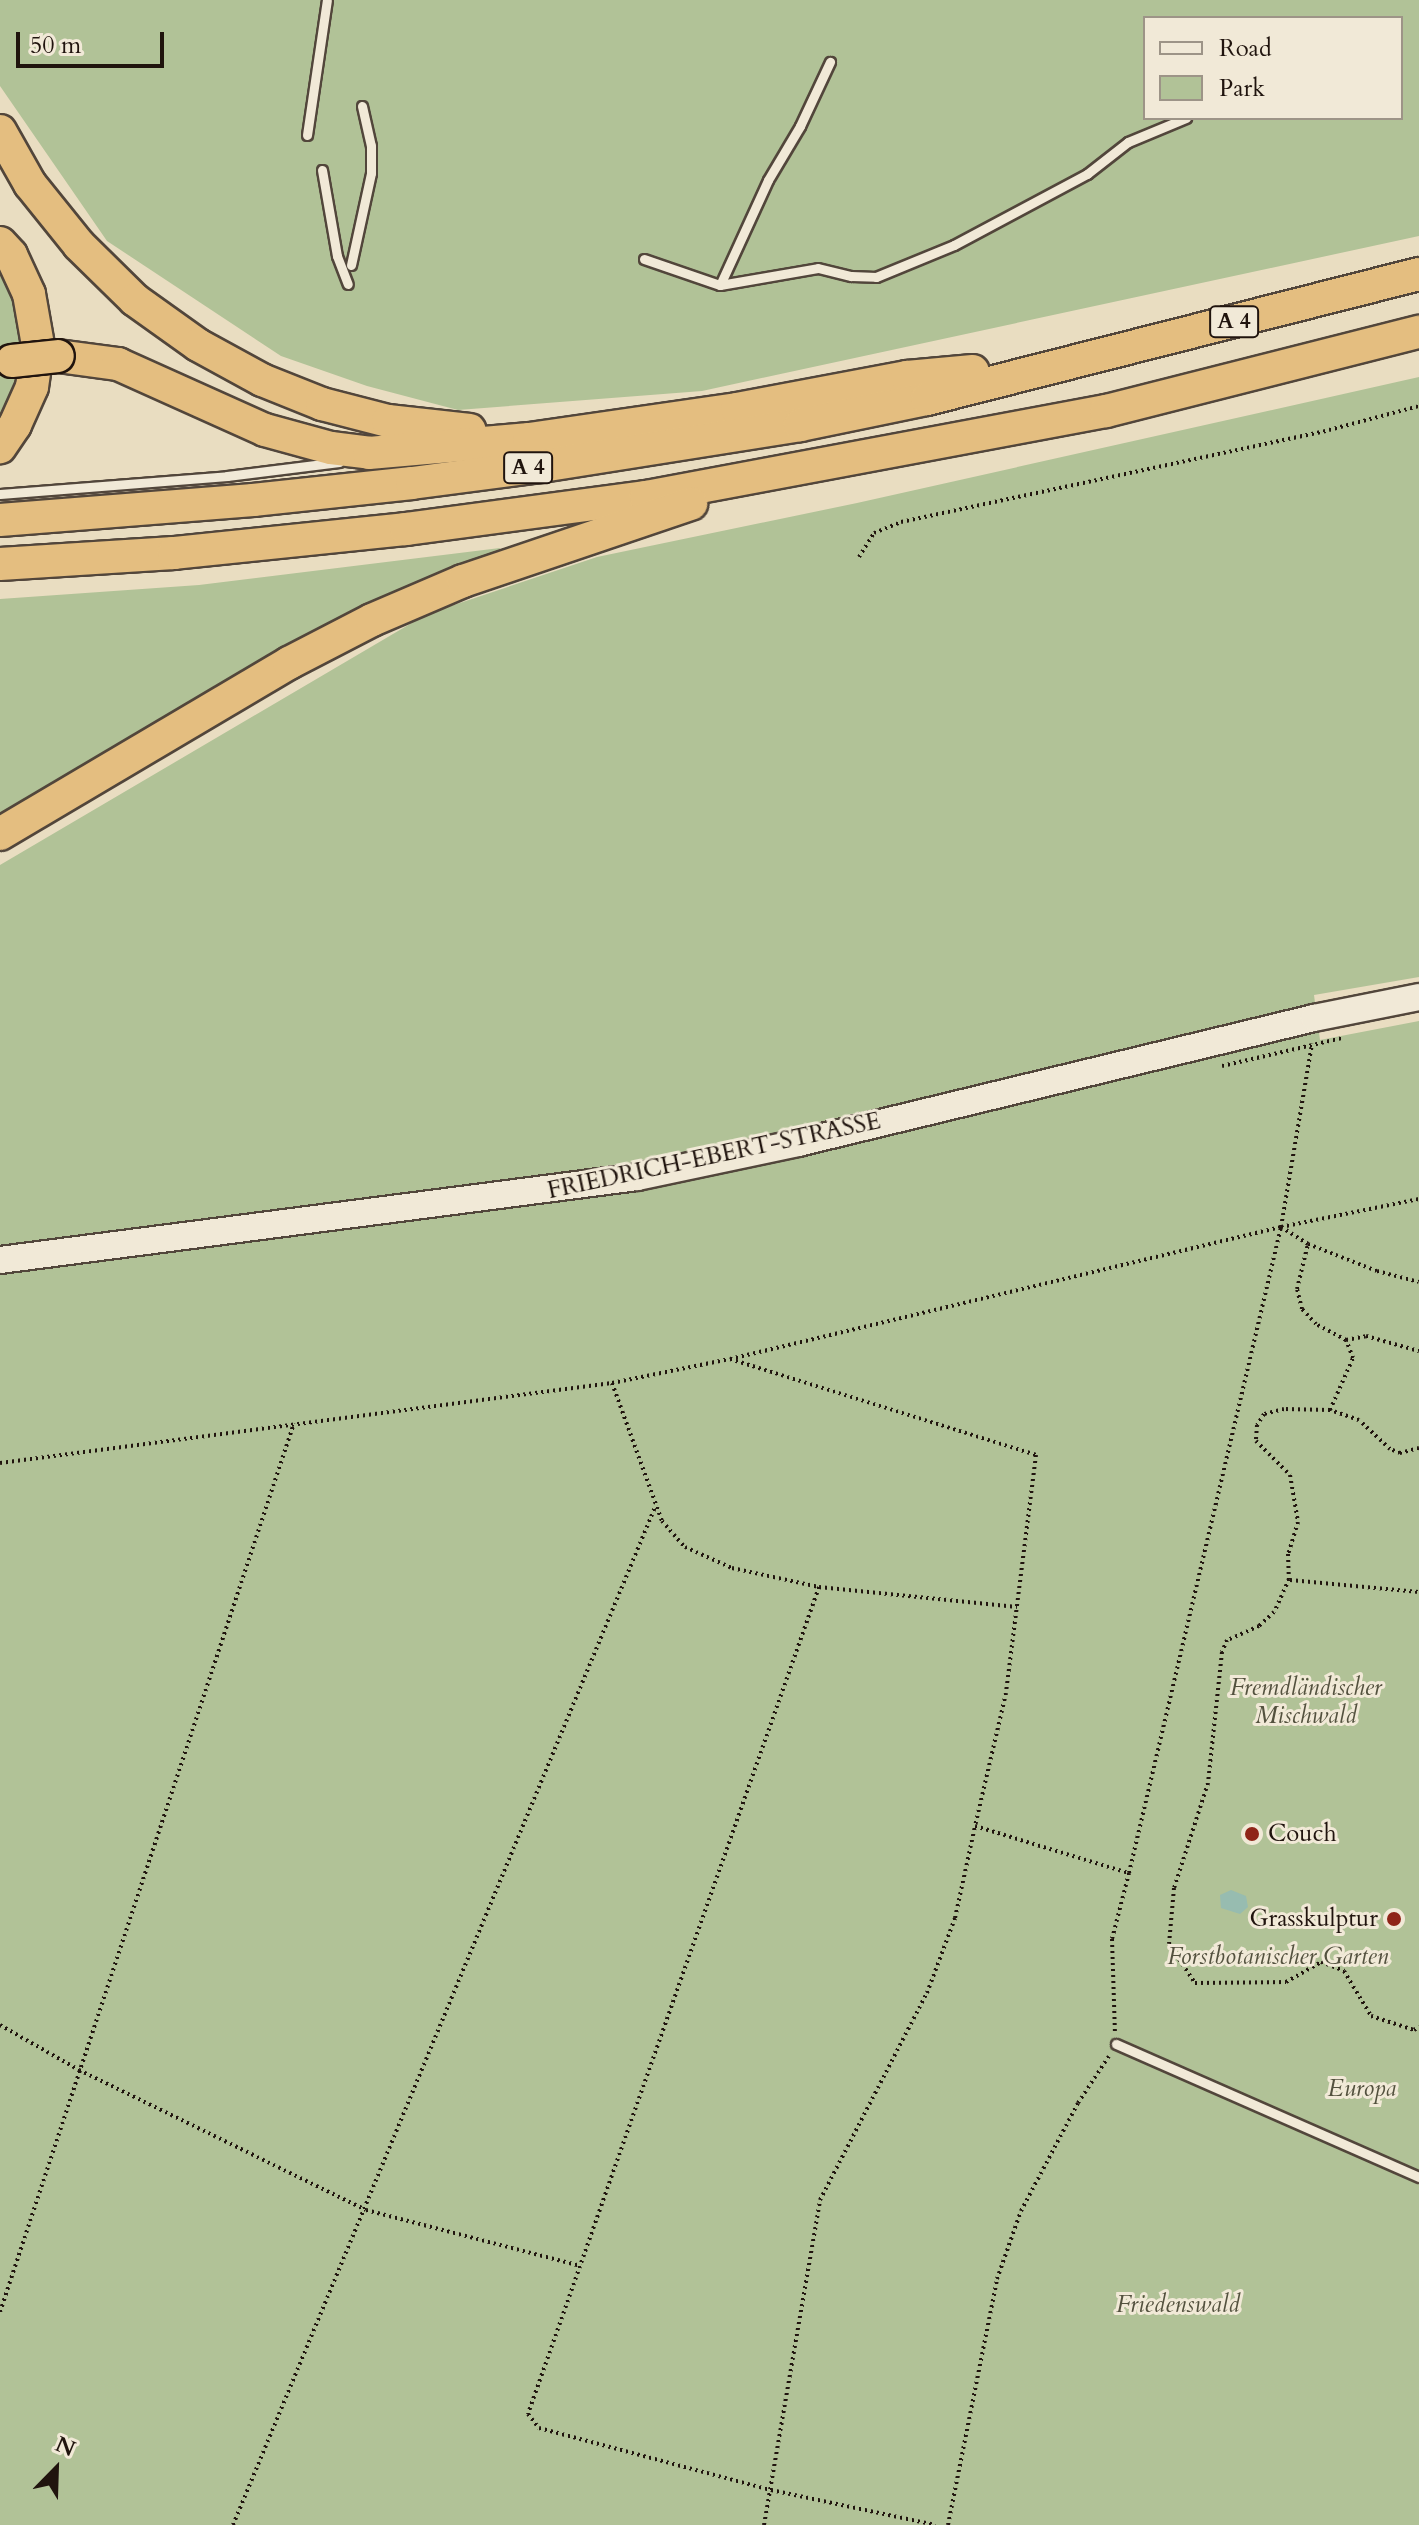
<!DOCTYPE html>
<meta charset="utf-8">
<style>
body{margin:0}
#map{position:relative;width:1419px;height:2525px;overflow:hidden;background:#e9ddc1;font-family:Cardo,serif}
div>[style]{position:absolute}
.green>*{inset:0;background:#b1c297}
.water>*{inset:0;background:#97bcb0}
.path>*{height:4px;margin-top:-2px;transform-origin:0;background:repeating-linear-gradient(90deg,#20140e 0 2px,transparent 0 6px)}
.roads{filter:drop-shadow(2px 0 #52463b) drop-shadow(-2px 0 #52463b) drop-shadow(0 2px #52463b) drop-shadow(0 -2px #52463b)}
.service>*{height:9px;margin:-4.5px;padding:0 4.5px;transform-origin:4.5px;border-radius:4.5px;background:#f1e9d7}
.secondary>*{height:26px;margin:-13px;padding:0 13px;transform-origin:13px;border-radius:13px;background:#f1e9d7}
.motorway>*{height:32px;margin:-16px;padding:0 16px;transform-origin:16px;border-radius:16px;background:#e4be80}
.bridges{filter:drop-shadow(2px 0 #20140e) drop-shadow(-2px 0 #20140e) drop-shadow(0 2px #20140e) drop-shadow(0 -2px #20140e)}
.motorway-bridge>*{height:32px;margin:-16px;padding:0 16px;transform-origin:16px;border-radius:16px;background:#e4be80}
.dots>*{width:22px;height:22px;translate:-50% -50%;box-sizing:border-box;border:4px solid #f1e9d7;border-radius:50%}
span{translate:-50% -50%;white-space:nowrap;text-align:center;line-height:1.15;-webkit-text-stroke:6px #f1e9d7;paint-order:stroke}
.shield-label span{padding:2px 6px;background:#f1e9d7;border:2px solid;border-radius:6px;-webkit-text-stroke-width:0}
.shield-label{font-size:22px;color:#20140e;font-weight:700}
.street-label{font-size:24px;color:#20140e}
.park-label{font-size:24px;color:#53513e;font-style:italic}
.poi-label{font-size:24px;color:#20140e}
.left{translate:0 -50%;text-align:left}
.right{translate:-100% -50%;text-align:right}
.legend{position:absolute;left:1143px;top:16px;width:260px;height:104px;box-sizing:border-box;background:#f1e9d7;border:2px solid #9d9487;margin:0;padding:10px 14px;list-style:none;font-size:24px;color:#20140e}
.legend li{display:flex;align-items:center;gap:16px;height:40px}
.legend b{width:40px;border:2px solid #9d9487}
.north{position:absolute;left:16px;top:2429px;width:80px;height:80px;-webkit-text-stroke:6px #f1e9d7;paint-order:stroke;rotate:23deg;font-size:22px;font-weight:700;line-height:32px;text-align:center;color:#20140e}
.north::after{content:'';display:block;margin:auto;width:28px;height:36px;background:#20140e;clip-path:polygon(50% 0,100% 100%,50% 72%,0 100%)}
.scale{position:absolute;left:16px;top:32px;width:148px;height:36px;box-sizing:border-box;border:4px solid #20140e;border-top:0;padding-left:10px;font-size:24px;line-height:28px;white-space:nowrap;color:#20140e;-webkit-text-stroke:6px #f1e9d7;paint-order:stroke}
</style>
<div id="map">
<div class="green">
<i style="clip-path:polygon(evenodd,0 0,1419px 0,1419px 236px,702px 391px,458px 410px,367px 386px,281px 356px,107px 241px,0 86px,0 0,1145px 18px,1401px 18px,1401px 118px,1145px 118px,1145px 18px)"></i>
<i style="clip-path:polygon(0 265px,12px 282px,26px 348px,0 351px)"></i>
<i style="clip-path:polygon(24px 370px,0 427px,0 375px)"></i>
<i style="clip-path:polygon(1419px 377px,1419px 977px,1314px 995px,1320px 1040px,1419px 1021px,1419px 2525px,0 2525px,0 865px,427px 614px,597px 557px,857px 503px)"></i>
<i style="clip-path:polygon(500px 548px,498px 554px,298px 643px,118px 745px,0 816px,0 599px,199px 585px)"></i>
</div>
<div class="water">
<i style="clip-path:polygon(1231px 1890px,1246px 1896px,1248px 1907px,1240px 1914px,1221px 1908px,1220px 1895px)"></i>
</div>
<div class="path">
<i style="left:859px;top:557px;width:28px;rotate:-58deg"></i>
<i style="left:874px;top:533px;width:29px;rotate:-22deg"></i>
<i style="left:901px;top:522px;width:438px;rotate:-12.1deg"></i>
<i style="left:1329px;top:430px;width:93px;rotate:-14.9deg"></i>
<i style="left:1222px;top:1066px;width:123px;rotate:-13.1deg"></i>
<i style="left:1281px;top:1227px;width:32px;rotate:32deg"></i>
<i style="left:1346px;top:1340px;width:20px;rotate:-11deg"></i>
<i style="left:1366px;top:1336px;width:55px;rotate:15.8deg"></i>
<i style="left:730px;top:1359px;width:321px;rotate:17.4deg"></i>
<i style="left:1036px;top:1455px;width:240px;rotate:97.2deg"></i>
<i style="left:1006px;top:1693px;width:137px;rotate:103.1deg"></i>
<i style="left:975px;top:1826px;width:161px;rotate:17deg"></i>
<i style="left:1129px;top:1873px;width:68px;rotate:104.4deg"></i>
<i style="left:1112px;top:1939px;width:94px;rotate:88.2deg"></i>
<i style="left:612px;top:1383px;width:147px;rotate:70.1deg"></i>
<i style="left:662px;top:1521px;width:35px;rotate:49deg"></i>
<i style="left:685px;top:1547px;width:51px;rotate:24.1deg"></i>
<i style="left:732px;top:1568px;width:89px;rotate:12.3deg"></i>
<i style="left:819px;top:1587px;width:199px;rotate:5.8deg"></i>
<i style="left:1330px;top:1410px;width:57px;rotate:-66.1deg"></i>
<i style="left:1353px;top:1358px;width:19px;rotate:-111deg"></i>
<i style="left:1346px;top:1340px;width:34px;rotate:-152deg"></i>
<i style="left:1316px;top:1324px;width:21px;rotate:-133deg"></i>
<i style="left:1302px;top:1309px;width:21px;rotate:-104deg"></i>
<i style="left:1297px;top:1289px;width:46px;rotate:-76.3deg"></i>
<i style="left:1308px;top:1244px;width:74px;rotate:21.4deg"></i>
<i style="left:1377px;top:1271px;width:43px;rotate:14.7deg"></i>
<i style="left:1419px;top:1448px;width:20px;rotate:165deg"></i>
<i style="left:1400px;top:1453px;width:11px;rotate:-158deg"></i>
<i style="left:1390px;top:1449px;width:42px;rotate:-136.9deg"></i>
<i style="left:1359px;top:1420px;width:31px;rotate:-161deg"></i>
<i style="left:1330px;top:1410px;width:46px;rotate:-178.8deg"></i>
<i style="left:1284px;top:1409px;width:21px;rotate:166deg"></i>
<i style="left:1264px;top:1414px;width:13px;rotate:122deg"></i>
<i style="left:1257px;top:1425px;width:16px;rotate:94deg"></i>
<i style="left:1256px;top:1441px;width:48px;rotate:45deg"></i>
<i style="left:1290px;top:1475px;width:48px;rotate:80.3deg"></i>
<i style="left:1298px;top:1522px;width:34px;rotate:107deg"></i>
<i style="left:1288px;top:1554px;width:25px;rotate:88deg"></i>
<i style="left:1289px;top:1579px;width:36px;rotate:114deg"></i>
<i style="left:1274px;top:1612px;width:21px;rotate:137deg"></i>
<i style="left:1259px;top:1626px;width:35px;rotate:156deg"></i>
<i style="left:1227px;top:1640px;width:13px;rotate:113deg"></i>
<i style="left:1222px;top:1652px;width:132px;rotate:96.1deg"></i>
<i style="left:1208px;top:1783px;width:110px;rotate:107.9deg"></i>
<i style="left:1174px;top:1888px;width:56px;rotate:95.1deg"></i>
<i style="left:1169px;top:1944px;width:47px;rotate:56.3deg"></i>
<i style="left:1195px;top:1983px;width:91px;rotate:-0.6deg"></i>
<i style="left:1286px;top:1982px;width:40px;rotate:-29.7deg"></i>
<i style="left:1321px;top:1962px;width:25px;rotate:21deg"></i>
<i style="left:1344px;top:1971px;width:52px;rotate:59deg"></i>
<i style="left:1371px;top:2016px;width:45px;rotate:18deg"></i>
<i style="left:1414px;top:2030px;width:6px;rotate:-31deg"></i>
<i style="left:0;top:1463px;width:617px;rotate:-7.45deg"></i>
<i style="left:612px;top:1383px;width:120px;rotate:-11.5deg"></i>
<i style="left:730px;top:1359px;width:567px;rotate:-13.47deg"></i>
<i style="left:1281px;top:1227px;width:141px;rotate:-11.5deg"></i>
<i style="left:1290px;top:1580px;width:130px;rotate:5.3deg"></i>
<i style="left:819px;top:1587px;width:877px;rotate:109.39deg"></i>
<i style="left:528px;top:2414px;width:18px;rotate:52deg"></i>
<i style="left:539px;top:2428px;width:240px;rotate:15deg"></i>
<i style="left:771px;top:2490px;width:168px;rotate:12deg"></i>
<i style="left:1129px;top:1873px;width:664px;rotate:-76.76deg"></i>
<i style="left:1281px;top:1227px;width:186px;rotate:-80.4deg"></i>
<i style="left:0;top:2025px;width:91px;rotate:29.7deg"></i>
<i style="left:79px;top:2070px;width:319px;rotate:26deg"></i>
<i style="left:366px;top:2210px;width:222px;rotate:14.6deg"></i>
<i style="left:0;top:2312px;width:936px;rotate:-71.7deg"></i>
<i style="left:233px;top:2525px;width:1104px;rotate:-67.48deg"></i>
<i style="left:764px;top:2525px;width:330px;rotate:-80.2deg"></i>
<i style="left:820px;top:2200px;width:233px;rotate:-62.7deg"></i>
<i style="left:927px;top:1993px;width:80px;rotate:-69.5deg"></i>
<i style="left:955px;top:1918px;width:94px;rotate:-77.7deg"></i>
<i style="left:948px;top:2525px;width:251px;rotate:-78.7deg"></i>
<i style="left:997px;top:2279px;width:72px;rotate:-70.6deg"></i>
<i style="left:1021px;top:2211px;width:122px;rotate:-62.2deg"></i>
<i style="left:1078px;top:2103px;width:56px;rotate:-56.6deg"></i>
</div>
<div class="roads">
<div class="service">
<i style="left:307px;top:135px;width:136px;rotate:-81.6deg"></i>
<i style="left:322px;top:170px;width:87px;rotate:80.1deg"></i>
<i style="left:337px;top:256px;width:30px;rotate:69deg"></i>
<i style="left:644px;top:259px;width:80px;rotate:18.9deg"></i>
<i style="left:720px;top:285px;width:99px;rotate:-9.8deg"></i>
<i style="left:818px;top:268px;width:34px;rotate:14deg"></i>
<i style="left:851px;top:276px;width:25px;rotate:2deg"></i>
<i style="left:876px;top:277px;width:84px;rotate:-22.3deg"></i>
<i style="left:954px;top:245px;width:151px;rotate:-28.1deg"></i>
<i style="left:1087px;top:174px;width:52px;rotate:-38deg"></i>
<i style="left:1128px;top:142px;width:63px;rotate:-22.5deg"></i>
<i style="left:351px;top:265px;width:94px;rotate:-77.7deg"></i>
<i style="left:371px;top:173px;width:27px;rotate:-90deg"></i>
<i style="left:371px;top:146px;width:41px;rotate:-102.7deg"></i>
<i style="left:720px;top:285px;width:115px;rotate:-65.4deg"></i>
<i style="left:768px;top:180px;width:63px;rotate:-59.3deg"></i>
<i style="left:800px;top:126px;width:71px;rotate:-64.9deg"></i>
<i style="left:0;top:494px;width:228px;rotate:-4.5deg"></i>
<i style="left:227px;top:476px;width:113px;rotate:-7.1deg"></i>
<i style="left:1116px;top:2044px;width:331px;rotate:23.7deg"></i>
</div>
<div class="secondary">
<i style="left:0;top:1260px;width:642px;rotate:-7.42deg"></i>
<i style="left:637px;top:1177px;width:165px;rotate:-11.9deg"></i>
<i style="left:798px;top:1143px;width:531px;rotate:-13.62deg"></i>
<i style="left:1314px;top:1018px;width:107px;rotate:-11.3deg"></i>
</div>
<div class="motorway">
<i style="left:0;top:131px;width:61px;rotate:60.5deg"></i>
<i style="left:30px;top:184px;width:78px;rotate:51.2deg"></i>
<i style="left:79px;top:245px;width:78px;rotate:44.5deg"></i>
<i style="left:135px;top:300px;width:77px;rotate:35.5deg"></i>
<i style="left:198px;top:345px;width:73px;rotate:28.7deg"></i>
<i style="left:262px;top:380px;width:65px;rotate:21.8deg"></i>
<i style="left:322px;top:404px;width:68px;rotate:14.4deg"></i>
<i style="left:388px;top:421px;width:82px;rotate:6.3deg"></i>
<i style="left:0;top:243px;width:16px;rotate:47deg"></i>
<i style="left:11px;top:255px;width:43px;rotate:65.2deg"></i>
<i style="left:29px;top:294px;width:52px;rotate:80deg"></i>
<i style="left:38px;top:345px;width:42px;rotate:98.1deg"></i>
<i style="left:32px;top:387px;width:42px;rotate:114.1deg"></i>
<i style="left:15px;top:425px;width:27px;rotate:124deg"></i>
<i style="left:58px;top:356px;width:61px;rotate:7.6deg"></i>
<i style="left:118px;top:364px;width:161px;rotate:24.2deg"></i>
<i style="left:265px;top:430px;width:68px;rotate:15.3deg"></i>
<i style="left:331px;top:448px;width:38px;rotate:7deg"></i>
<i style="left:369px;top:453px;width:161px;rotate:-5deg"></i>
<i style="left:529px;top:439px;width:210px;rotate:-8.2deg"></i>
<i style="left:737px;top:409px;width:173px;rotate:-10.7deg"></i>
<i style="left:907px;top:377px;width:66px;rotate:-5.2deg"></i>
<i style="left:0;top:520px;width:254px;rotate:-4.5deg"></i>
<i style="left:253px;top:500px;width:160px;rotate:-6.1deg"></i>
<i style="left:412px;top:483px;width:131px;rotate:-7.5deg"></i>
<i style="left:542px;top:466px;width:261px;rotate:-9deg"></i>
<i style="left:800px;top:425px;width:130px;rotate:-11.6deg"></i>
<i style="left:927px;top:399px;width:508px;rotate:-14.26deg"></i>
<i style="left:0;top:564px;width:174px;rotate:-3.6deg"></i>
<i style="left:174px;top:553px;width:233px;rotate:-5.9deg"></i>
<i style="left:406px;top:529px;width:242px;rotate:-7.6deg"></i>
<i style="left:646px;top:497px;width:468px;rotate:-10.6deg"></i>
<i style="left:1106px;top:411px;width:323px;rotate:-14.2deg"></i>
<i style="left:0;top:834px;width:336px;rotate:-30.6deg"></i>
<i style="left:289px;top:663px;width:93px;rotate:-27.4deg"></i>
<i style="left:372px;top:620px;width:99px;rotate:-23.2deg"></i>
<i style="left:463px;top:581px;width:241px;rotate:-18.7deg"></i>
</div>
</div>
<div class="bridges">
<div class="motorway-bridge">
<i style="left:12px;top:361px;width:46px;rotate:-6.2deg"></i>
</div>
</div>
<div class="dots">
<i style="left:1252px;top:1834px;background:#8f2418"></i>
<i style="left:1394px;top:1919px;background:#8f2418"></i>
</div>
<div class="shield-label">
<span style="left:1234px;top:322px">A 4</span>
<span style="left:528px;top:468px">A 4</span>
</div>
<div class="street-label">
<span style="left:714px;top:1156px;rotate:-12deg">FRIEDRICH-EBERT-STRASSE</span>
</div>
<div class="park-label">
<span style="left:1306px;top:1702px">Fremdländischer<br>Mischwald</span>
<span style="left:1278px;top:1957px">Forstbotanischer Garten</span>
<span style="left:1362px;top:2089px">Europa</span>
<span style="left:1178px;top:2305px">Friedenswald</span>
</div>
<div class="poi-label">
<span class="left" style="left:1268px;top:1834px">Couch</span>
<span class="right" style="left:1378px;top:1919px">Grasskulptur</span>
</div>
<ul class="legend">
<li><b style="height:10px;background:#f1e9d7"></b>Road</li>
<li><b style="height:22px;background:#b1c297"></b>Park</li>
</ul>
<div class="north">N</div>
<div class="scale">50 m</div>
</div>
